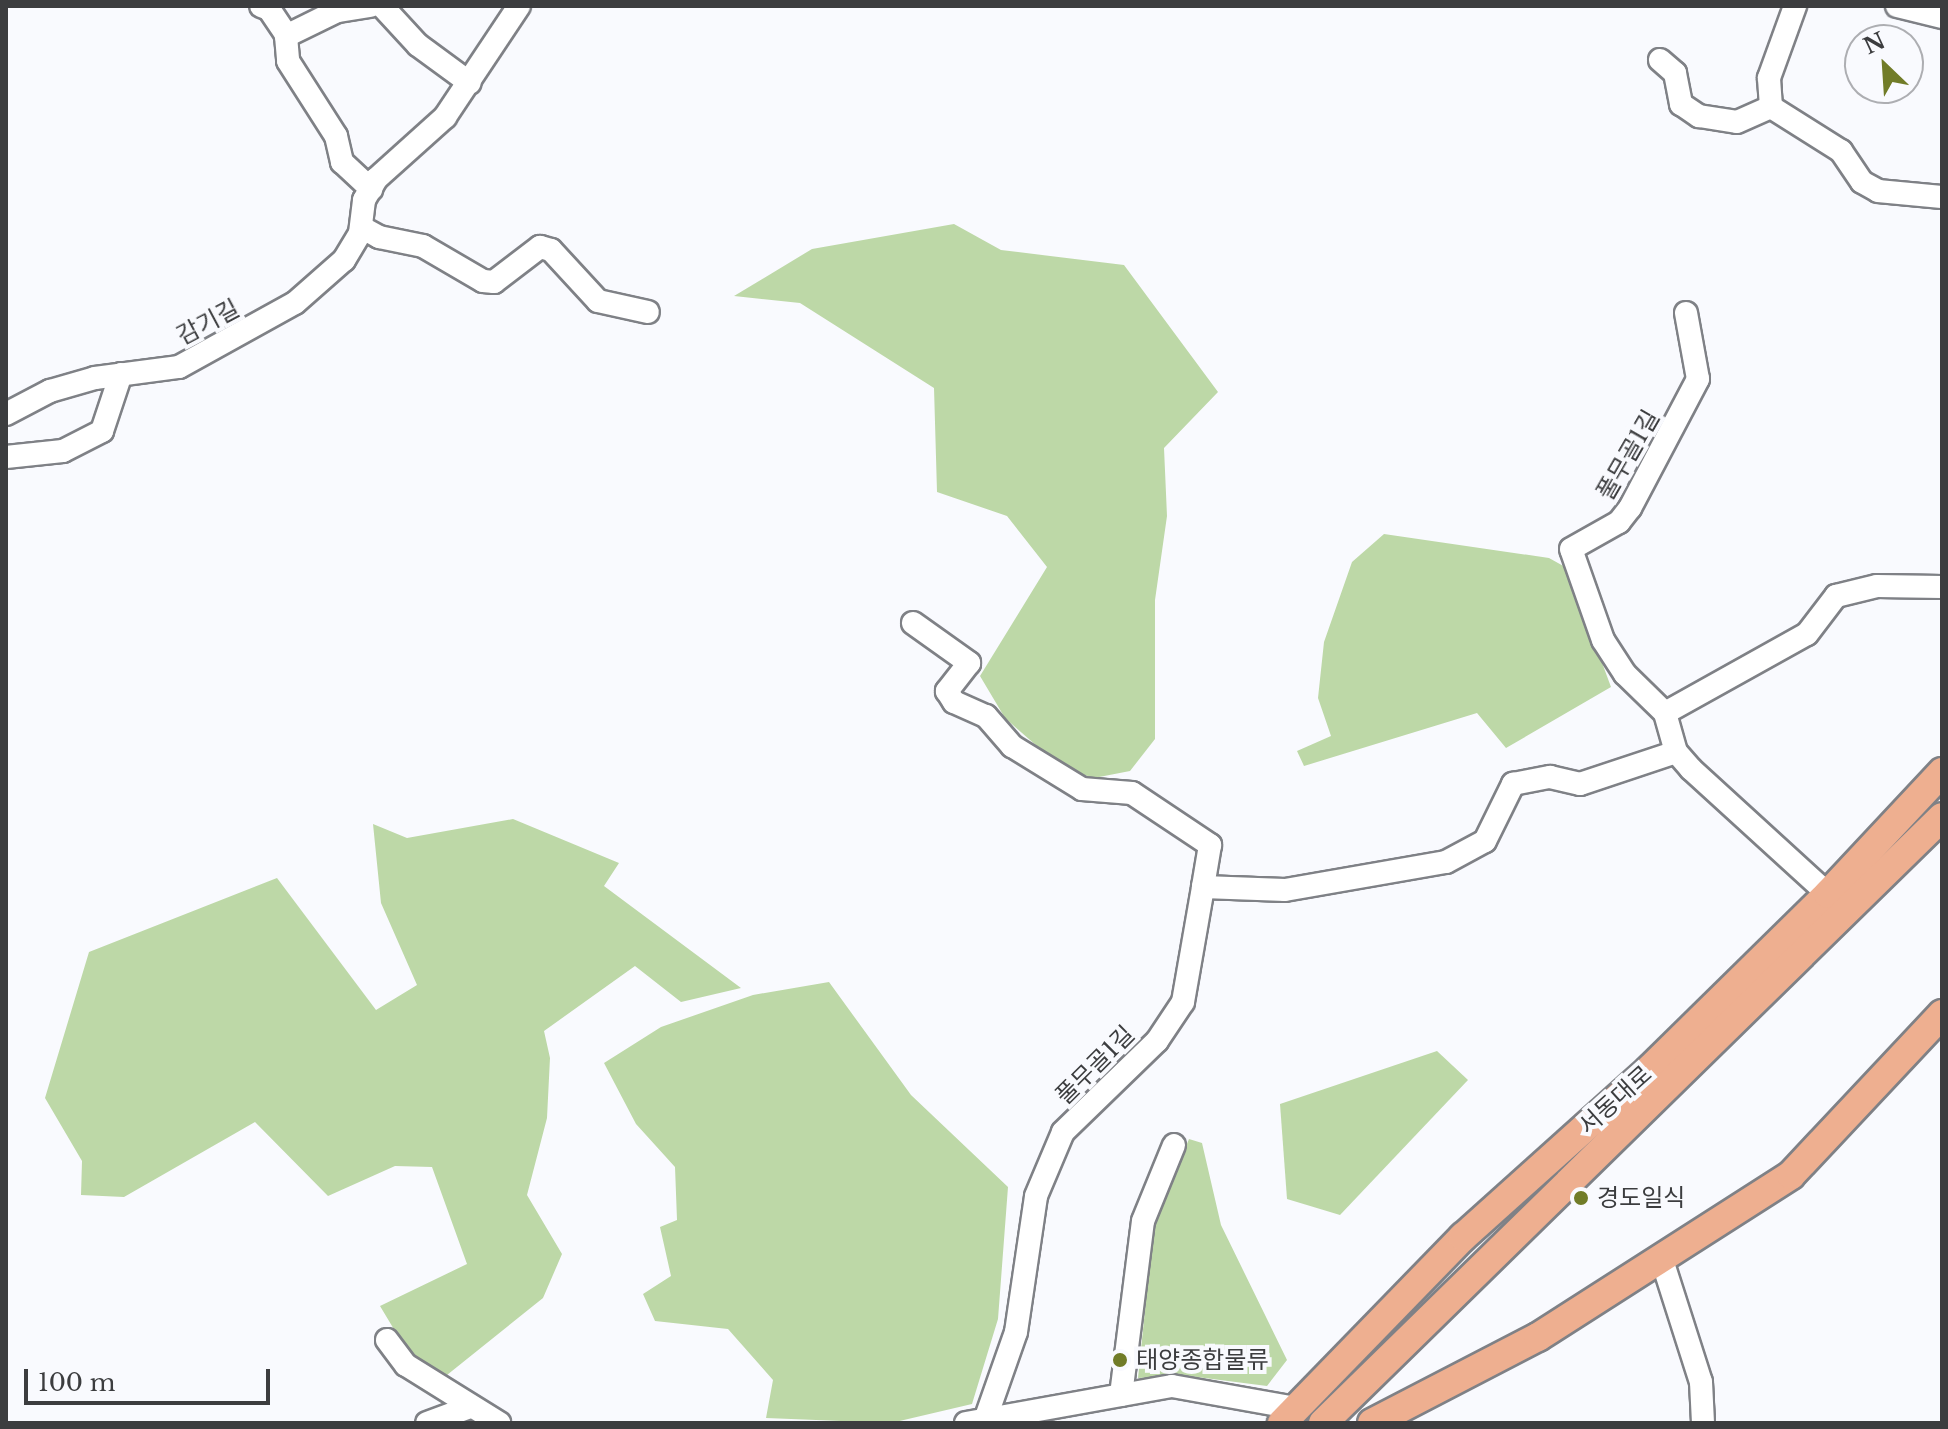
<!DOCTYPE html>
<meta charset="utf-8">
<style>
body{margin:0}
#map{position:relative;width:1948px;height:1429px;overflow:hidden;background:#f9fafe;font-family:"Libre Baskerville","Noto Sans KR",serif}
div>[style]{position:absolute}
.green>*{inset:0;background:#bdd8a7}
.roads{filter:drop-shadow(2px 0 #7f8186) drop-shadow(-2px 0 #7f8186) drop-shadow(0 2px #7f8186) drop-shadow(0 -2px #7f8186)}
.minor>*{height:22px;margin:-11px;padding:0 11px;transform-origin:11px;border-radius:11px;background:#fff}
.major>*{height:28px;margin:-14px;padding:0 14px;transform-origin:14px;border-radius:14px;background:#eeaf90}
.dots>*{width:22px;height:22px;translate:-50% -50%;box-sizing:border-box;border:4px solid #f9fafe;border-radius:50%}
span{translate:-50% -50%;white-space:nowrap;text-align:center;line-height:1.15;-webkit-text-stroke:8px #f9fafe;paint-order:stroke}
.street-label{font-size:24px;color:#3c3d3f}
.poi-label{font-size:24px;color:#3c3d3f}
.left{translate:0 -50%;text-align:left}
.frame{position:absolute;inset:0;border:8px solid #3c3d3f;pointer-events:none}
.north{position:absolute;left:1844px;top:24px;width:80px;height:80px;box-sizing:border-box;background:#f9fafe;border:2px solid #adaeb2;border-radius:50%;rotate:335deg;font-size:22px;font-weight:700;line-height:32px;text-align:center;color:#3c3d3f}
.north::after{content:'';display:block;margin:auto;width:28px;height:36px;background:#717c28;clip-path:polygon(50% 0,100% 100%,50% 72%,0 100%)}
.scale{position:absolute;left:24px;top:1369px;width:246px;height:36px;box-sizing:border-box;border:4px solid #3c3d3f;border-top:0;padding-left:10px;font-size:24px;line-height:28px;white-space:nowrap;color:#3c3d3f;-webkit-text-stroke:6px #f9fafe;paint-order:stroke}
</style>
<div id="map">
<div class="green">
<i style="clip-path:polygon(954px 224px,1001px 250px,1124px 265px,1218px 392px,1164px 448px,1167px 516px,1155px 600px,1155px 739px,1130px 771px,1094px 778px,1062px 768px,1005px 718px,980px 676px,1047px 567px,1007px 516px,937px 492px,934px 388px,800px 303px,734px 296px,812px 249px)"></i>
<i style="clip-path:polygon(1384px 534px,1549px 558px,1567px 568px,1611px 687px,1506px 748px,1477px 713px,1304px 766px,1297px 751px,1331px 736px,1318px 698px,1324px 642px,1352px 562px)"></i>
<i style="clip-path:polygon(513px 819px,619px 863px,604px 886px,741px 988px,681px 1002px,635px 966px,544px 1031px,550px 1058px,547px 1118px,527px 1195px,562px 1254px,543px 1298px,447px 1375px,410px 1356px,380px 1306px,467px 1264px,432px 1167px,395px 1166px,328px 1196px,255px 1122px,124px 1197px,81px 1195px,82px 1161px,45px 1098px,89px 952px,277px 878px,376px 1010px,417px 985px,381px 903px,373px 824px,407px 838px)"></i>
<i style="clip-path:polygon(829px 982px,911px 1095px,1008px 1187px,998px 1319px,972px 1404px,891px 1423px,766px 1418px,773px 1380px,728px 1329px,655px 1321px,643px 1294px,671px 1276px,660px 1227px,677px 1220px,675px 1167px,636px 1124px,604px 1063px,661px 1027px,753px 995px)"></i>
<i style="clip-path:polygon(1437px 1051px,1468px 1080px,1340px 1215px,1287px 1199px,1280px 1104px)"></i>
<i style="clip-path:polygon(1189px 1139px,1202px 1143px,1221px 1225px,1287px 1360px,1267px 1386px,1189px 1376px,1138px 1378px,1154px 1223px)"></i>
</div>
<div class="roads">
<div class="minor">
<i style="left:261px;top:6px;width:9px;rotate:21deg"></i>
<i style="left:269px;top:9px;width:32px;rotate:56deg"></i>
<i style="left:370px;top:6px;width:33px;rotate:171deg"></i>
<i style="left:337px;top:11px;width:57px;rotate:153.9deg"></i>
<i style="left:286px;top:36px;width:25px;rotate:85deg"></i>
<i style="left:288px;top:61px;width:89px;rotate:57.4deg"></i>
<i style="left:336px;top:136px;width:27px;rotate:77deg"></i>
<i style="left:342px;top:162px;width:40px;rotate:43deg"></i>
<i style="left:382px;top:6px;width:53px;rotate:47.3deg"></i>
<i style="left:418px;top:45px;width:64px;rotate:36.2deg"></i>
<i style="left:1897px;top:6px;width:46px;rotate:13.7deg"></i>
<i style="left:1660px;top:60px;width:20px;rotate:41deg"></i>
<i style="left:1675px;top:73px;width:32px;rotate:79deg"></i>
<i style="left:1681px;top:104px;width:22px;rotate:34deg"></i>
<i style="left:1699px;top:116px;width:38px;rotate:9deg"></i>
<i style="left:1737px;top:122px;width:37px;rotate:-24deg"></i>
<i style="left:1771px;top:107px;width:83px;rotate:32.2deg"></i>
<i style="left:1841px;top:151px;width:37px;rotate:56deg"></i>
<i style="left:1862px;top:182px;width:18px;rotate:29deg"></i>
<i style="left:1878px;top:191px;width:64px;rotate:5.4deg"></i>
<i style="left:1771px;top:107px;width:29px;rotate:-94deg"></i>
<i style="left:1769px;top:78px;width:77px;rotate:-70.1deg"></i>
<i style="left:361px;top:227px;width:21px;rotate:29deg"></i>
<i style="left:379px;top:237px;width:45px;rotate:11.6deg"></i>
<i style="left:423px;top:246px;width:69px;rotate:30.3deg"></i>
<i style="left:483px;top:281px;width:11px;rotate:5deg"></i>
<i style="left:494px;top:282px;width:58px;rotate:-37.3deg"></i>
<i style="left:540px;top:247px;width:11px;rotate:15deg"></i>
<i style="left:551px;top:250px;width:69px;rotate:47.3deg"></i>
<i style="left:598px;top:301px;width:51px;rotate:12.4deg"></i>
<i style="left:6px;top:414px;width:50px;rotate:-27.6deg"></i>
<i style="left:50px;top:391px;width:47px;rotate:-16.1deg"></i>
<i style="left:95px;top:378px;width:85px;rotate:-7.5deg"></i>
<i style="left:179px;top:367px;width:132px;rotate:-28.9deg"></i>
<i style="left:295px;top:303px;width:65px;rotate:-41.3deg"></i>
<i style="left:344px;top:260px;width:31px;rotate:-59deg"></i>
<i style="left:360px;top:233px;width:33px;rotate:-83deg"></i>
<i style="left:364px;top:200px;width:24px;rotate:-60deg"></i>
<i style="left:376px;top:179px;width:93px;rotate:-41.9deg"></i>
<i style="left:445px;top:117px;width:133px;rotate:-56.3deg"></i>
<i style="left:6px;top:457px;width:57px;rotate:-6deg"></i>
<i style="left:63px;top:451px;width:44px;rotate:-27.1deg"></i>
<i style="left:102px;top:431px;width:60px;rotate:-71.6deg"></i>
<i style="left:913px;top:623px;width:69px;rotate:35.5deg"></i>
<i style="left:969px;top:663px;width:36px;rotate:128deg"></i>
<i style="left:947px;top:691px;width:13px;rotate:58deg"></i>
<i style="left:954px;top:702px;width:35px;rotate:24deg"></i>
<i style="left:986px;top:716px;width:40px;rotate:49deg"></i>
<i style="left:1012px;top:746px;width:82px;rotate:31.6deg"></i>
<i style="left:1082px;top:789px;width:50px;rotate:4.6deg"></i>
<i style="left:1132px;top:793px;width:94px;rotate:33.7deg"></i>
<i style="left:1210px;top:845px;width:43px;rotate:99.5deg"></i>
<i style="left:1203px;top:887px;width:82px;rotate:2.1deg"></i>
<i style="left:1285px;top:890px;width:163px;rotate:-9.9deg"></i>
<i style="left:1446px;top:862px;width:44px;rotate:-28.3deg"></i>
<i style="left:1485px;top:841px;width:64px;rotate:-63.8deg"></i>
<i style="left:1513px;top:784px;width:38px;rotate:-11deg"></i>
<i style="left:1550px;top:777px;width:31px;rotate:13deg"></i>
<i style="left:1580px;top:784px;width:101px;rotate:-18.4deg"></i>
<i style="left:1665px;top:713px;width:56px;rotate:-135.7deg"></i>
<i style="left:1625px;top:674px;width:40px;rotate:-122.9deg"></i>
<i style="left:1603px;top:640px;width:96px;rotate:-109.4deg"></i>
<i style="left:1571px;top:549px;width:55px;rotate:-29.4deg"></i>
<i style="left:1619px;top:522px;width:18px;rotate:-52deg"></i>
<i style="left:1630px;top:508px;width:146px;rotate:-62.2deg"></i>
<i style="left:1698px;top:379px;width:67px;rotate:-100.3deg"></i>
<i style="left:1840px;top:905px;width:202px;rotate:-137.6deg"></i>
<i style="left:1691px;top:769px;width:23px;rotate:-131deg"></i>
<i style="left:1676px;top:752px;width:41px;rotate:-105.8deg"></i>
<i style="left:1665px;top:713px;width:162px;rotate:-29.1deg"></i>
<i style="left:1807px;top:634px;width:48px;rotate:-52.7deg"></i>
<i style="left:1836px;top:596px;width:42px;rotate:-13.7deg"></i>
<i style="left:1877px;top:586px;width:65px;rotate:0.9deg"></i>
<i style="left:1662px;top:1260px;width:128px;rotate:72.3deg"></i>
<i style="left:1701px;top:1382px;width:41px;rotate:87.2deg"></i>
<i style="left:387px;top:1340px;width:31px;rotate:53deg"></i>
<i style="left:406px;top:1365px;width:110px;rotate:31.9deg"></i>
<i style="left:1121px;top:1395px;width:175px;rotate:-82.8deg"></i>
<i style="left:1143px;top:1221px;width:82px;rotate:-67.8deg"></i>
<i style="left:427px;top:1423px;width:46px;rotate:-20.4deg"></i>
<i style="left:966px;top:1423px;width:209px;rotate:-10.2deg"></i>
<i style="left:1172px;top:1386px;width:126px;rotate:10.1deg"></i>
<i style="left:984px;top:1423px;width:96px;rotate:-70.6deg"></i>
<i style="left:1016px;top:1332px;width:137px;rotate:-81.6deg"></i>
<i style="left:1036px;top:1196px;width:69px;rotate:-67.1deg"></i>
<i style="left:1063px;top:1132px;width:131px;rotate:-44.1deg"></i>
<i style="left:1157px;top:1041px;width:47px;rotate:-56.3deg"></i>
<i style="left:1183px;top:1002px;width:117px;rotate:-80.1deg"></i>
</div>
<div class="major">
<i style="left:1282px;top:1423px;width:260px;rotate:-45.8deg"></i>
<i style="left:1463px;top:1237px;width:251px;rotate:-41.9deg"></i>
<i style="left:1650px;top:1069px;width:250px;rotate:-44.5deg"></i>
<i style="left:1828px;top:894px;width:167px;rotate:-46.9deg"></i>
<i style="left:1323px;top:1423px;width:866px;rotate:-44.39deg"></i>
<i style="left:1372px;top:1423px;width:187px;rotate:-27.4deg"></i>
<i style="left:1538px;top:1337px;width:300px;rotate:-32.6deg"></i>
<i style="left:1791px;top:1175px;width:221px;rotate:-46.8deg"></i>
</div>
</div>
<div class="dots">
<i style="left:1581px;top:1198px;background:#717c28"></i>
<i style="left:1120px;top:1360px;background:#717c28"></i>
</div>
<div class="street-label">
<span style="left:208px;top:322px;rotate:-28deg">감기길</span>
<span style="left:1628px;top:455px;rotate:-60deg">풀무골1길</span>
<span style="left:1095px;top:1065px;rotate:-45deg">풀무골1길</span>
<span style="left:1615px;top:1100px;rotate:-42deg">서동대로</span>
</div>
<div class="poi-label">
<span class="left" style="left:1597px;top:1198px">경도일식</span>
<span class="left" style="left:1136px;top:1360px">태양종합물류</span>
</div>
<div class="frame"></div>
<div class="north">N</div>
<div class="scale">100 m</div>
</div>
